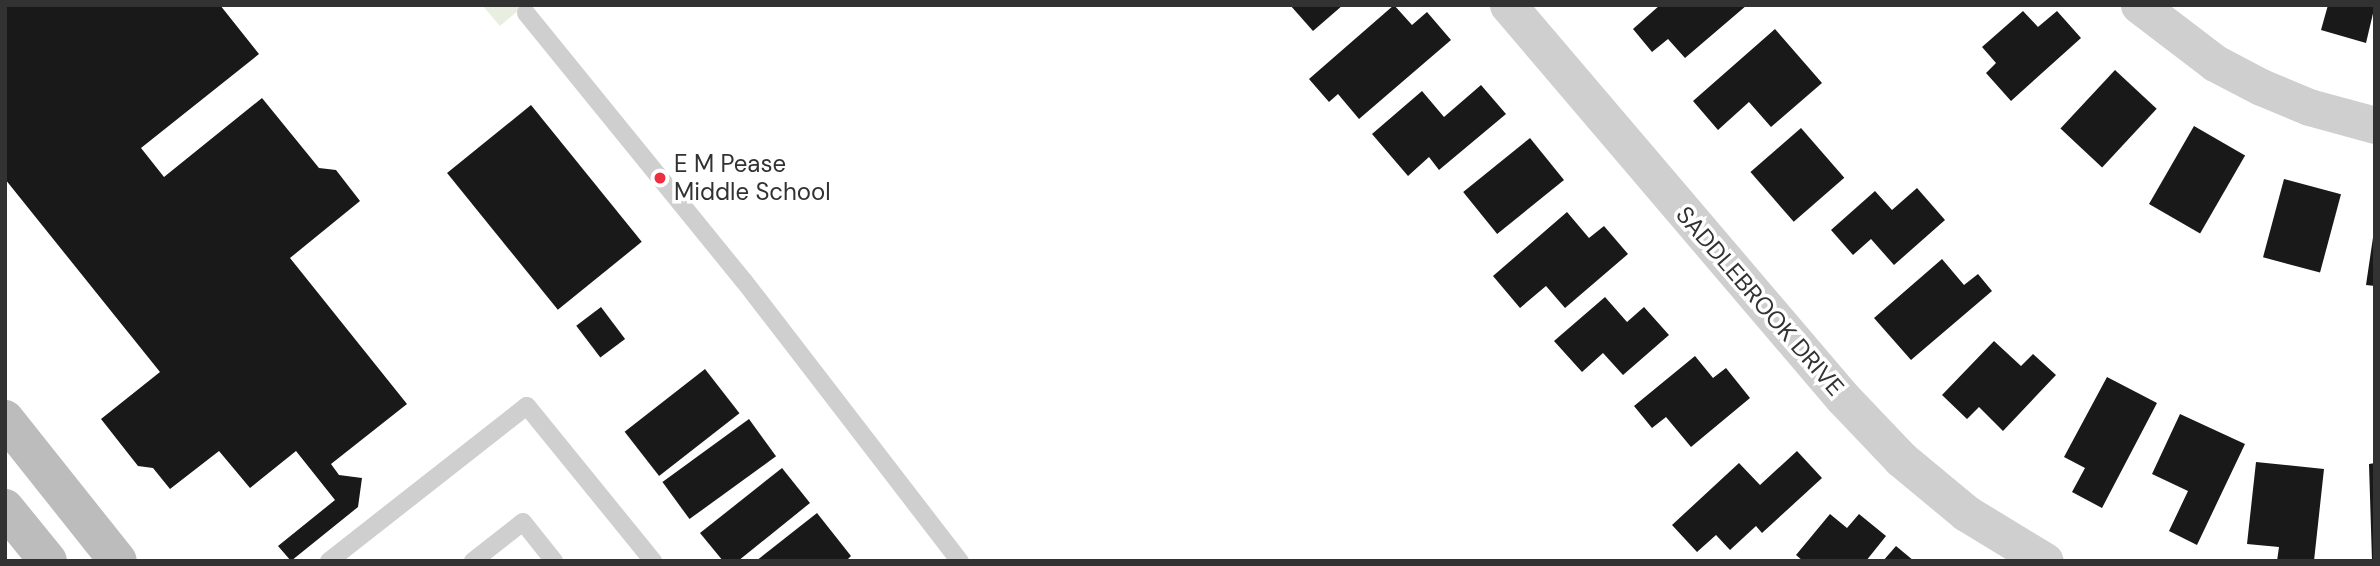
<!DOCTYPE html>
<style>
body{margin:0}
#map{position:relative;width:2380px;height:566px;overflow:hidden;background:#fff;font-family:"DM Sans",sans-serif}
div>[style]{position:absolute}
.green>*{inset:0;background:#e8efe0}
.building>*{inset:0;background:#191919;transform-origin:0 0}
.lane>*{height:18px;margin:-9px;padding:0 9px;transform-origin:9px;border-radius:9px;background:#cfcfcf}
.street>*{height:37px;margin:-18.5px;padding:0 18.5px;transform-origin:18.5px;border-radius:18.5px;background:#cfcfcf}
.secondary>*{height:38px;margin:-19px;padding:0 19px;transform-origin:19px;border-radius:19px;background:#bcbcbc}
.dots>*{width:19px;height:19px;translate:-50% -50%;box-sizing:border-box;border:4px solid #fff;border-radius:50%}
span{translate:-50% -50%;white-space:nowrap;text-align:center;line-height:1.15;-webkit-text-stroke:7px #fff;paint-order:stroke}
.poi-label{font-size:24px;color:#323232}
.left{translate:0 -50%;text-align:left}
.street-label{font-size:24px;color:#323232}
.frame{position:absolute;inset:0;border:7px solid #323232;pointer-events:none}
</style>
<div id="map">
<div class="green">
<i style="clip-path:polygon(482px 5px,525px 5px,500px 26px)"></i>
</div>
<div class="building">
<i style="clip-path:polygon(5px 5px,220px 5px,259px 54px,141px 148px,164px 177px,262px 98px,319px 168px,336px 170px,360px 201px,290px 258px,407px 404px,331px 464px,339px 475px,362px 478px,358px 507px,291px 561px,278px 546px,335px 500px,296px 451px,250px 488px,219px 451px,170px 489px,153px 468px,138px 466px,101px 419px,160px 372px,5px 179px)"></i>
<i style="clip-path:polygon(1290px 5px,1343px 5px,1313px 31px)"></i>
<i style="clip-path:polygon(1394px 5px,1412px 25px,1427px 12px,1451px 40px,1359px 119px,1338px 94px,1329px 102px,1309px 79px)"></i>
<i style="clip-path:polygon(1660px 5px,1747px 5px,1685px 58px,1668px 39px,1652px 52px,1633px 29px)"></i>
<i style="clip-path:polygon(2328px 5px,2375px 5px,2366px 43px,2321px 30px)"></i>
<i style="clip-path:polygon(2023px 11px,2038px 27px,2057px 11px,2081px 38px,2011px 101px,1986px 73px,1996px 63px,1982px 47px)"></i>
<i style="clip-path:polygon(1775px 29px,1822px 83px,1771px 127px,1749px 102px,1718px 130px,1693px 101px)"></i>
<i style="left:2115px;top:70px;width:57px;height:80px;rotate:43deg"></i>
<i style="clip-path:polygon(1481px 85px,1506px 114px,1439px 170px,1429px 157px,1408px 176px,1372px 134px,1422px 91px,1444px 117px)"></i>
<i style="left:531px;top:105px;width:176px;height:108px;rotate:51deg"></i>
<i style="left:2194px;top:126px;width:59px;height:90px;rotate:30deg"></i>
<i style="left:1801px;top:128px;width:66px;height:67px;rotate:49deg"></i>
<i style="left:1530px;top:138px;width:54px;height:86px;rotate:51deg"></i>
<i style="left:2284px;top:179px;width:59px;height:81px;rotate:15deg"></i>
<i style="clip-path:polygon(1917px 188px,1945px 220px,1894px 265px,1871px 239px,1853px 255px,1831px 230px,1875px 191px,1892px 210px)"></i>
<i style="clip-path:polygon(1567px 212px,1589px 238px,1604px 226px,1628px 254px,1565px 308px,1546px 286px,1520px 308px,1493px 276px)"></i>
<i style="clip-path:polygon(2375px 224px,2375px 286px,2366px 285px)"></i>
<i style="clip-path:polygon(1942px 259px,1964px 285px,1978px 274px,1992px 291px,1911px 360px,1874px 318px)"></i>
<i style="clip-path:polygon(1605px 297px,1627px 322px,1644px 307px,1669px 335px,1623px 375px,1603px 353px,1582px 372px,1554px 341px)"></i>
<i style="left:601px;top:307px;width:40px;height:31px;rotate:53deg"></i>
<i style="clip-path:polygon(1994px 341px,2021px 366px,2033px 354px,2056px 375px,2003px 431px,1979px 407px,1967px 419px,1942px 395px)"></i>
<i style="clip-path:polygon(1695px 356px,1713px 378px,1726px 368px,1750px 398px,1691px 447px,1666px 417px,1652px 428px,1634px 406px)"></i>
<i style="left:705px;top:369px;width:56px;height:102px;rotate:52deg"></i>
<i style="clip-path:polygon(2107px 377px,2157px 403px,2102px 508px,2072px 492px,2085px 468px,2064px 457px)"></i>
<i style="clip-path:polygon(2180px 414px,2245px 444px,2197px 545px,2169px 531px,2188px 491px,2152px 474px)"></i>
<i style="left:749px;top:419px;width:46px;height:107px;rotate:54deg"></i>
<i style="clip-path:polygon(1797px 451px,1822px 478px,1762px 533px,1756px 526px,1730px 550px,1716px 535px,1697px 552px,1672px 525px,1739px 463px,1760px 485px)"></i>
<i style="clip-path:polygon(2256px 462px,2324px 469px,2314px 561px,2277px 561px,2279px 547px,2247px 544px)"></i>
<i style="clip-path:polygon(2375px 463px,2375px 561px,2372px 561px,2369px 464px)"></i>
<i style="clip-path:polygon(782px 468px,810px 503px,738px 561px,723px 561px,700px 533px)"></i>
<i style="clip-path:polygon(817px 513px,851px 556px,846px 561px,756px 561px)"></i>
<i style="clip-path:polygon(1830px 514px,1847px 528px,1859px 514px,1886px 536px,1866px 561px,1803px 561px,1796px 555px)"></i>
<i style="clip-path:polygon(1896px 546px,1914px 561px,1883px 561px)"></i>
</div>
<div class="lane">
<i style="left:526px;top:13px;width:345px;rotate:50.9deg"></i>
<i style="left:744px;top:281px;width:354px;rotate:52.4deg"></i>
<i style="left:329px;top:561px;width:251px;rotate:-38.1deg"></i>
<i style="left:527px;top:406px;width:200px;rotate:50.9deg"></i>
<i style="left:473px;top:561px;width:63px;rotate:-38deg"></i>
<i style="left:523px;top:522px;width:50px;rotate:51.5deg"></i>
</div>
<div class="street">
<i style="left:1508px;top:5px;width:515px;rotate:49.57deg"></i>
<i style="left:1842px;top:397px;width:86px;rotate:46.4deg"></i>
<i style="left:1901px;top:459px;width:85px;rotate:39.7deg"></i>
<i style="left:1966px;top:513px;width:92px;rotate:31.3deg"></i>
<i style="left:2139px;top:5px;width:96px;rotate:37.3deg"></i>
<i style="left:2215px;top:63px;width:52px;rotate:27.6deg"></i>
<i style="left:2261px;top:87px;width:52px;rotate:22.6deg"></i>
<i style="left:2309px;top:107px;width:68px;rotate:15.3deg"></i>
</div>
<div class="secondary">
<i style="left:5px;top:419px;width:181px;rotate:51.5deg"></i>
<i style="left:5px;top:508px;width:68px;rotate:50.9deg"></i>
</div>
<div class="dots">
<i style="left:660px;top:178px;background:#ee2f3f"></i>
</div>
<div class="poi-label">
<span class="left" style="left:674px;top:178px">E M Pease<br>Middle School</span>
</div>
<div class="street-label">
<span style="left:1760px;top:301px;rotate:49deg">SADDLEBROOK DRIVE</span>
</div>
<div class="frame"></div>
</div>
